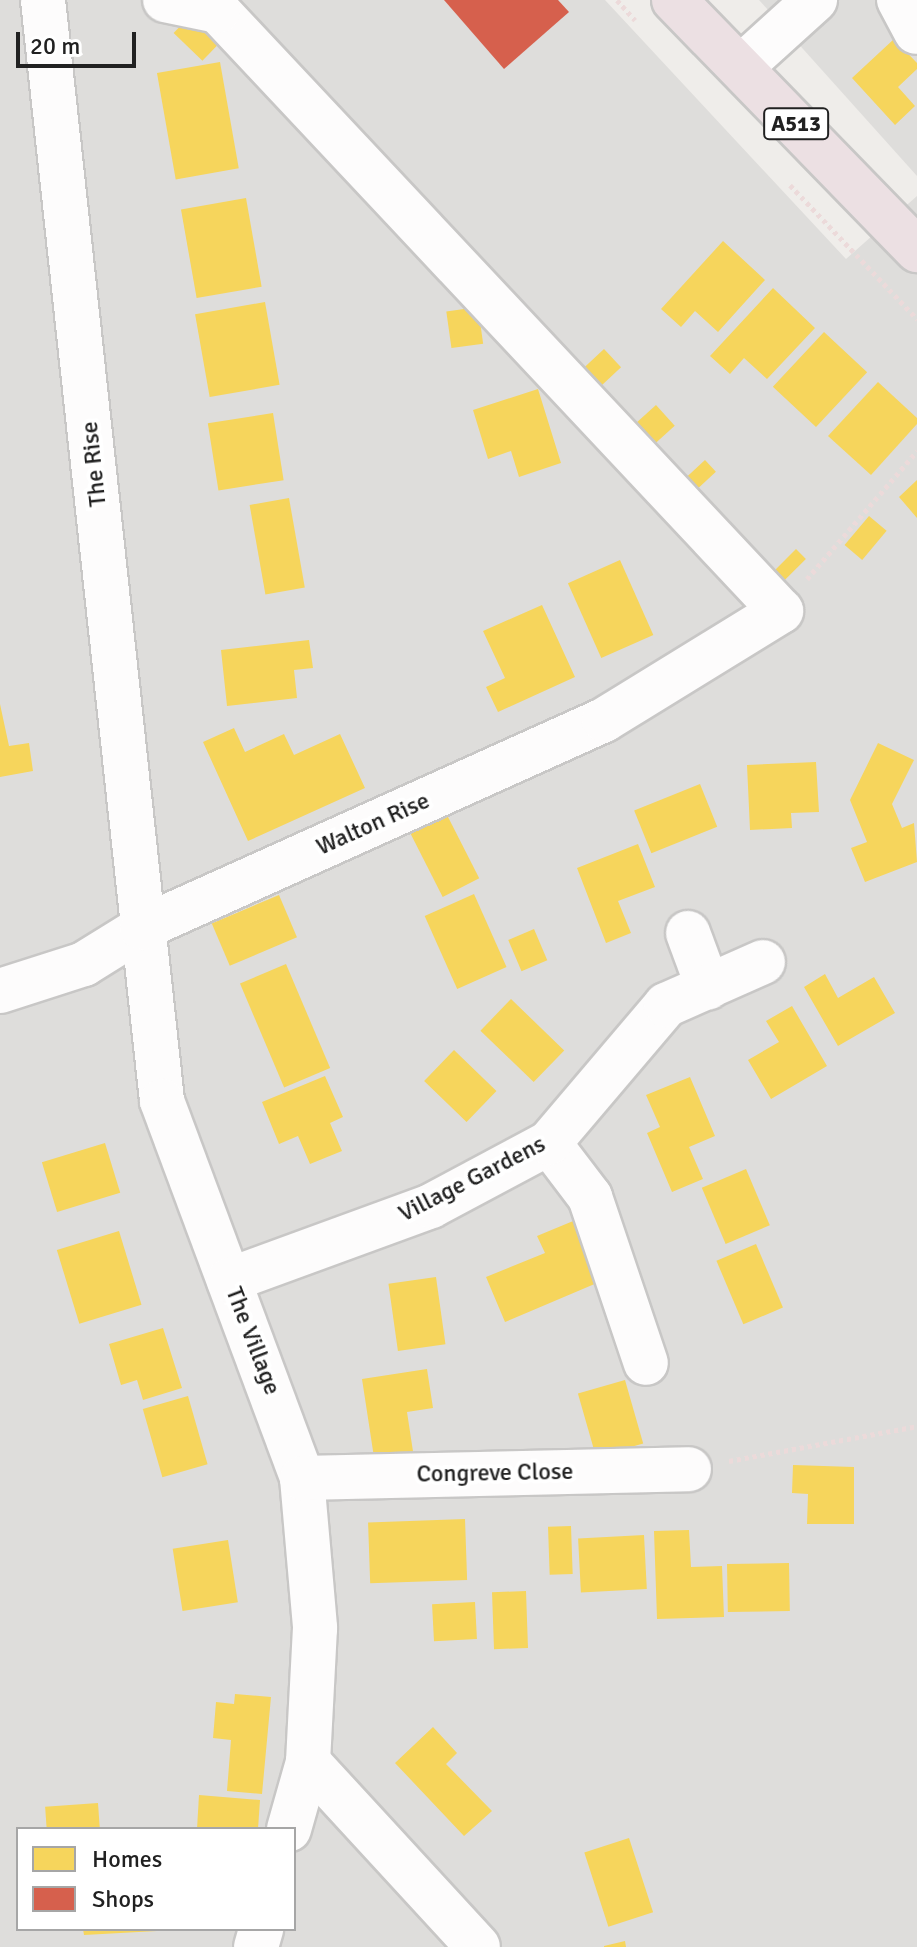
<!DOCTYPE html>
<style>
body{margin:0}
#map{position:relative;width:917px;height:1947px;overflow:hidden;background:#efedea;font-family:Signika,sans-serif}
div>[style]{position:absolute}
.residential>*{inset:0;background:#dedddb}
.homes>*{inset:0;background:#f6d55c;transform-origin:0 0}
.shops>*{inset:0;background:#d6604d}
.path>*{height:5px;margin-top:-2.5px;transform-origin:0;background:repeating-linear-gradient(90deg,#ecdada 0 4px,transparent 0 8px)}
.roads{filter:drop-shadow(2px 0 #c8c7c6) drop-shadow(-2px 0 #c8c7c6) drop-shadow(0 2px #c8c7c6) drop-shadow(0 -2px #c8c7c6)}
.minor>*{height:44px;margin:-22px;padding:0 22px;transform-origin:22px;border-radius:22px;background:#fdfcfc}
.highway>*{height:44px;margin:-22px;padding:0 22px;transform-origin:22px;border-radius:22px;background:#ece0e3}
span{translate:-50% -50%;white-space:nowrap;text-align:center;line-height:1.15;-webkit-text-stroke:8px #fff;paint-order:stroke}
.shield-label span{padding:2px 6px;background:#fff;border:2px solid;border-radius:6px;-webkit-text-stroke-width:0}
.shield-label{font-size:22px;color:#212121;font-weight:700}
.street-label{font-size:24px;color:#212121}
.legend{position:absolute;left:16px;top:1827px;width:280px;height:104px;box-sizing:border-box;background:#fff;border:2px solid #a6a6a6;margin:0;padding:10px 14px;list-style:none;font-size:24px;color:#212121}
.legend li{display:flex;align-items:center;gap:16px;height:40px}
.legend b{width:40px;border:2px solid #a6a6a6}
.scale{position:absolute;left:16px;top:32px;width:120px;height:36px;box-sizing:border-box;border:4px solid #212121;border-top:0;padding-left:10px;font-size:24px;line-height:28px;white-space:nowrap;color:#212121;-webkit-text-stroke:6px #fff;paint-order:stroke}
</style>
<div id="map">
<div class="residential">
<i style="clip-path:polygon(evenodd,0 0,605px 0,846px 259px,917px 196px,917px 1947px,0 1947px,0 0,18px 1829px,294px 1829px,294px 1929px,18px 1929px,18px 1829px)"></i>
<i style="clip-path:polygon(759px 0,917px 0,917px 176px)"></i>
</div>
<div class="homes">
<i style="left:191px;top:15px;width:40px;height:25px;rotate:44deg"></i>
<i style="clip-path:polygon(894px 39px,917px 63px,917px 69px,898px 87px,915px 106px,895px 125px,852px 78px)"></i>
<i style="left:220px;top:62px;width:108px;height:64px;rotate:80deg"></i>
<i style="left:246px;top:198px;width:90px;height:66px;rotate:80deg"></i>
<i style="clip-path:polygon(723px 241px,765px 280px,718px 332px,695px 311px,681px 327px,661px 309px)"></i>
<i style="clip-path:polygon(773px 288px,815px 328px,767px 379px,744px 358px,730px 374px,710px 356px)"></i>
<i style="left:265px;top:302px;width:84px;height:71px;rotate:80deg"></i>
<i style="left:478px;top:307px;width:37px;height:32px;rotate:82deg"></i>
<i style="left:824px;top:332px;width:59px;height:75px;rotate:43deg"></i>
<i style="left:604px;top:349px;width:25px;height:30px;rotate:47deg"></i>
<i style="clip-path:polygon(878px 382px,917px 418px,917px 424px,871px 475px,828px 436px)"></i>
<i style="clip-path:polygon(538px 389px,561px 463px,519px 477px,511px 451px,488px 459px,473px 410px)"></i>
<i style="left:656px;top:405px;width:28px;height:35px;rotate:48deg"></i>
<i style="left:273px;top:413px;width:68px;height:66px;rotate:81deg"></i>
<i style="left:705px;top:460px;width:16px;height:35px;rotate:47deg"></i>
<i style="clip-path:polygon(917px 480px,917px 518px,899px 497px)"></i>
<i style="left:289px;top:498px;width:91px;height:40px;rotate:80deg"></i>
<i style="left:869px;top:516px;width:23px;height:38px;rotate:40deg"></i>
<i style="left:796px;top:549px;width:14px;height:37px;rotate:45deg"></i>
<i style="left:620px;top:560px;width:82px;height:57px;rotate:66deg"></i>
<i style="clip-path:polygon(542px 605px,575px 677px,498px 712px,486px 687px,505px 678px,483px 631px)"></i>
<i style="clip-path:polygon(309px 640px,313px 668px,294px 670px,297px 698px,227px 706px,221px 650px)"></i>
<i style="clip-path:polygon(0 704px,9px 746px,29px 743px,33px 771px,0 777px)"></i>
<i style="clip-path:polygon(234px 728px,245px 752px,284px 734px,294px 755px,340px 734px,365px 788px,248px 841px,203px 742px)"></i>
<i style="clip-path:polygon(878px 743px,914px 760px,892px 804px,902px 828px,914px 823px,917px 862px,865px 882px,851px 848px,867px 842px,850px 800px)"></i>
<i style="clip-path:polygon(816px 762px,819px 812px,791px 813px,792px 828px,750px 830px,747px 765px)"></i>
<i style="left:700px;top:784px;width:46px;height:71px;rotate:68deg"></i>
<i style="left:447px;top:815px;width:71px;height:41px;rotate:63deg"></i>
<i style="clip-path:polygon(638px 844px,655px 887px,618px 901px,631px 933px,606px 943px,577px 868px)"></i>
<i style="left:474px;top:894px;width:80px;height:54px;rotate:66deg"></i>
<i style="left:279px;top:895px;width:46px;height:73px;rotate:67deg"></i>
<i style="left:534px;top:929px;width:34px;height:28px;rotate:67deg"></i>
<i style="left:286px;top:964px;width:113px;height:50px;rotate:67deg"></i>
<i style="clip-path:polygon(825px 974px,838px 998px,874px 977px,895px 1013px,838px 1046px,804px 987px)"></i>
<i style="left:511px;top:999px;width:74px;height:44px;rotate:44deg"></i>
<i style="clip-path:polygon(792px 1006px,827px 1066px,771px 1099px,748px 1060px,779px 1042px,766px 1021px)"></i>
<i style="left:454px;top:1050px;width:59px;height:43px;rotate:44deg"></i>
<i style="clip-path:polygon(325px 1076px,343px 1117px,330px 1123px,342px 1151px,310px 1164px,298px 1136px,279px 1144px,262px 1102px)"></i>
<i style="clip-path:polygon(690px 1077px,715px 1136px,689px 1147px,703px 1179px,672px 1192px,647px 1133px,660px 1127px,646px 1095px)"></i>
<i style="left:105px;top:1143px;width:52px;height:66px;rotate:73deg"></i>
<i style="left:746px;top:1169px;width:61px;height:48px;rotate:67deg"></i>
<i style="clip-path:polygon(578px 1219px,604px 1280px,505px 1322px,486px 1277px,545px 1253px,537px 1236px)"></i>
<i style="left:119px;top:1231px;width:77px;height:65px;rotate:73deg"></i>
<i style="left:756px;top:1244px;width:69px;height:43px;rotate:67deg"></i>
<i style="left:436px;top:1277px;width:68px;height:48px;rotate:82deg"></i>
<i style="clip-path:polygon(163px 1328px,182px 1388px,143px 1400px,137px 1380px,121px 1385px,109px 1344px)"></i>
<i style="clip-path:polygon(427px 1369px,433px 1408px,407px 1412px,414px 1458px,375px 1464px,362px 1379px)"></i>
<i style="left:625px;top:1380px;width:66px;height:49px;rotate:74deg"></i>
<i style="left:188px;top:1396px;width:71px;height:47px;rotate:74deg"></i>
<i style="clip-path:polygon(793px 1465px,854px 1467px,854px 1524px,807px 1524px,808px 1494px,792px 1493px)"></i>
<i style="left:465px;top:1519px;width:61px;height:97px;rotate:88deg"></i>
<i style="left:571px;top:1526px;width:48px;height:23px;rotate:88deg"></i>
<i style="clip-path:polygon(689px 1530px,691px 1567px,722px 1566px,724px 1617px,657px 1619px,654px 1531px)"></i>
<i style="left:644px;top:1535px;width:54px;height:66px;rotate:87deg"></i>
<i style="left:228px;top:1540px;width:63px;height:56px;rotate:81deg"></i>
<i style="left:789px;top:1563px;width:48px;height:62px;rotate:89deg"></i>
<i style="left:526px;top:1591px;width:57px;height:34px;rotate:88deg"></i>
<i style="left:475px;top:1602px;width:37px;height:43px;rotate:87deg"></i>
<i style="clip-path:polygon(235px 1694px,271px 1697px,262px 1794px,227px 1791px,231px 1740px,213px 1738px,216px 1702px,234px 1704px)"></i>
<i style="clip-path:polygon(433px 1727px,457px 1753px,446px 1764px,492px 1811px,464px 1836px,395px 1763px)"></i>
<i style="clip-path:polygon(199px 1795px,260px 1800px,258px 1829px,197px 1829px)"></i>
<i style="left:98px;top:1803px;width:26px;height:53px;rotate:86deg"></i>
<i style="left:629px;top:1838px;width:78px;height:47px;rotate:72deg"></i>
<i style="clip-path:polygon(83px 1929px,157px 1929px,157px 1931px,84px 1935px)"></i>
<i style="clip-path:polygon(625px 1941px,626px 1947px,604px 1947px,604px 1946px)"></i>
</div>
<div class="shops">
<i style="clip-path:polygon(444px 0,558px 0,569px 12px,504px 69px)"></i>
</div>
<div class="path">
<i style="left:617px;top:0;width:27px;rotate:48deg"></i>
<i style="left:790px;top:185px;width:185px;rotate:46.5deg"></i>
<i style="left:807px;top:579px;width:169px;rotate:-49.3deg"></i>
<i style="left:729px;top:1461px;width:191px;rotate:-10.5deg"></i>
</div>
<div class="roads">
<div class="minor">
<i style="left:43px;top:0;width:1107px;rotate:83.83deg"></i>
<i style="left:162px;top:1101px;width:402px;rotate:69.6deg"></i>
<i style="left:302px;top:1478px;width:151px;rotate:85deg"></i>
<i style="left:315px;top:1628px;width:134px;rotate:93deg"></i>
<i style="left:308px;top:1762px;width:70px;rotate:105.8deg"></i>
<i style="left:899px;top:0;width:36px;rotate:62deg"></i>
<i style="left:741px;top:67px;width:100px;rotate:-42.2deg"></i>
<i style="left:688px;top:933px;width:58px;rotate:69.7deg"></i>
<i style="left:0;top:991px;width:88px;rotate:-17.8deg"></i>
<i style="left:84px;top:964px;width:68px;rotate:-31.8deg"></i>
<i style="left:142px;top:928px;width:507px;rotate:-24.24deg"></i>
<i style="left:604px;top:720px;width:208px;rotate:-31.6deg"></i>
<i style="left:781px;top:611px;width:823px;rotate:-133.18deg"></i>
<i style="left:218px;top:11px;width:54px;rotate:-168.3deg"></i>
<i style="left:549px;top:1143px;width:68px;rotate:52.8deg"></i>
<i style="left:590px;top:1197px;width:175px;rotate:71.4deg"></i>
<i style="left:229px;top:1280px;width:215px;rotate:-20.1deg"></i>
<i style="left:431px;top:1206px;width:134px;rotate:-28.1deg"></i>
<i style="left:549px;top:1143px;width:181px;rotate:-49.7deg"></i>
<i style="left:666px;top:1005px;width:106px;rotate:-23.9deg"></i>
<i style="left:302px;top:1478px;width:387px;rotate:-1.3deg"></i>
<i style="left:308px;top:1762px;width:251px;rotate:47.4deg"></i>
<i style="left:256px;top:1947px;width:19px;rotate:-74deg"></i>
</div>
<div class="highway">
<i style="left:674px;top:0;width:349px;rotate:45.8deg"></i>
</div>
</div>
<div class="shield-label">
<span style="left:796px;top:124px">A513</span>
</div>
<div class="street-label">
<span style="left:94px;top:464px;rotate:-96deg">The Rise</span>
<span style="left:373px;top:824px;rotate:-24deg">Walton Rise</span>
<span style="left:472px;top:1179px;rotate:-27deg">Village Gardens</span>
<span style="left:253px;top:1341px;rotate:69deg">The Village</span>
<span style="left:495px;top:1473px;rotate:-1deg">Congreve Close</span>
</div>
<ul class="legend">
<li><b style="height:22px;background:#f6d55c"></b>Homes</li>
<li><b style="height:22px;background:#d6604d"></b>Shops</li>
</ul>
<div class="scale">20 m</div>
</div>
